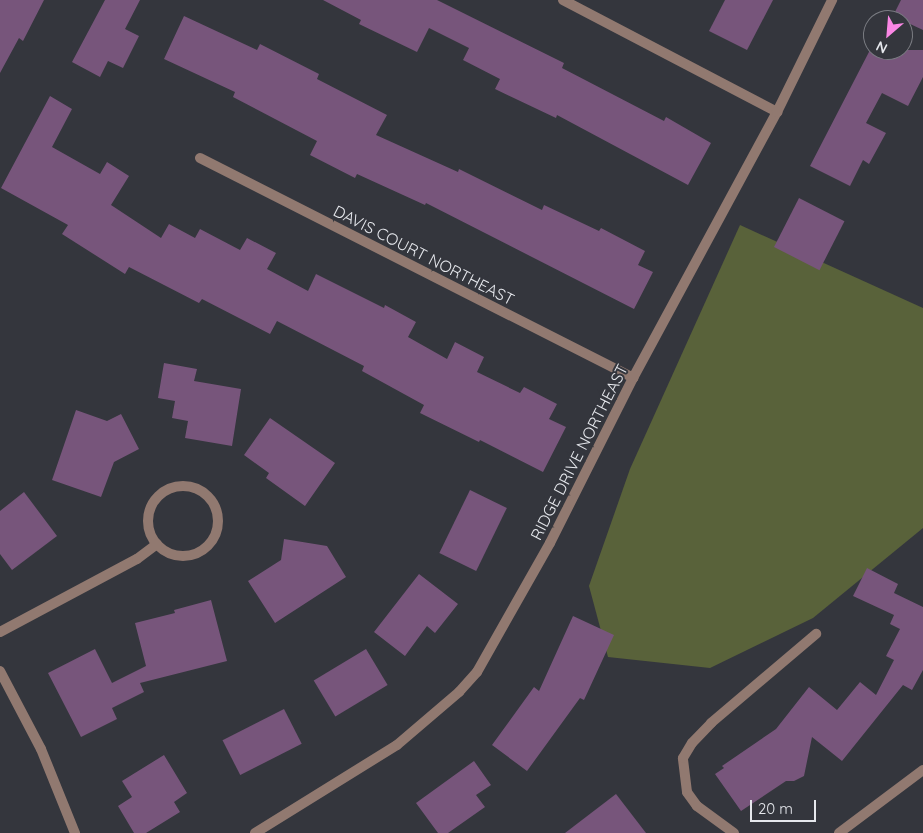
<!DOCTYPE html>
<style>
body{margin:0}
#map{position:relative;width:923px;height:833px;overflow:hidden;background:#34363d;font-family:Quicksand,sans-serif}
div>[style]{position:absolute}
.green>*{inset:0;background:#59623a}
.building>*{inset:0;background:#77557b;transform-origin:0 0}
.lane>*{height:10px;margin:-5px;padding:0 5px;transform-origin:5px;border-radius:5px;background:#917970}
.street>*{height:10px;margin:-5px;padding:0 5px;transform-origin:5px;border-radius:5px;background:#917970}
.street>.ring{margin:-5px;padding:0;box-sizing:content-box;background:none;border:10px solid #917970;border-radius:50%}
span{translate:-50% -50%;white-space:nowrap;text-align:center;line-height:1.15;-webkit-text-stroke:4px #34363d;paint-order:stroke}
.street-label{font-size:16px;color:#e6e8ed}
.north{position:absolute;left:863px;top:10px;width:50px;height:50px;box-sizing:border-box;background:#34363d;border:1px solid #7b7d83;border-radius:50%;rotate:207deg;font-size:14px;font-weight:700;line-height:20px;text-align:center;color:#e6e8ed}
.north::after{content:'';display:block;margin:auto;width:18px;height:22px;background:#fb87e5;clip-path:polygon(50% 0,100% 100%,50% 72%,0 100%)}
.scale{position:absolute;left:750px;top:800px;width:66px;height:22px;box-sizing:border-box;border:2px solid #e6e8ed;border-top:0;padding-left:6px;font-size:15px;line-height:18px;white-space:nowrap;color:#e6e8ed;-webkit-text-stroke:4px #34363d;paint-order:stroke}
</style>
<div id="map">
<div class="green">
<i style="clip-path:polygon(740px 225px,923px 308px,923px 528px,813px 618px,710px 668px,608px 657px,589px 586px,630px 469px)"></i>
</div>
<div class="building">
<i style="clip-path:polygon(0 0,44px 0,23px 41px,19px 38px,0 73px)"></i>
<i style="clip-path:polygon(105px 0,140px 0,125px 29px,139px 36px,123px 68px,108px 61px,100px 77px,72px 62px)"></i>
<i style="clip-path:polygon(323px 0,437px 0,564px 63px,562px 68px,664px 121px,666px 117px,711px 143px,688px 185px,557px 115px,556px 118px,495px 89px,500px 79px,463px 60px,469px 48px,429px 28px,417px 52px,359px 24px,361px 20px)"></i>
<i style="clip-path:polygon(725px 0,773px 0,747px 50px,709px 31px)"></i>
<i style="clip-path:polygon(901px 0,923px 0,923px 30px,893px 16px)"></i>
<i style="clip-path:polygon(184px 16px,257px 50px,260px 44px,319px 74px,317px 79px,387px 115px,376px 135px,458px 172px,459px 169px,542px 210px,544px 205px,599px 231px,601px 228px,645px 251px,638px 265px,653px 272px,634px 309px,426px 203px,425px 205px,357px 174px,355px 178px,310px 155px,317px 141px,233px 97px,235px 92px,164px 59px)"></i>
<i style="clip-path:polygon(870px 50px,923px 50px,923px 77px,908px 106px,882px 93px,866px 123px,886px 133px,869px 164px,863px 160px,850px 186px,810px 166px)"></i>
<i style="clip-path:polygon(50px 96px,72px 109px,52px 147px,100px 174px,107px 162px,129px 176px,111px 205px,161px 238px,169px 224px,195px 238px,200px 229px,240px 250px,247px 238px,276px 253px,267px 269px,308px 291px,316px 274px,384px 308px,385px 305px,416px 322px,408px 337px,447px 359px,455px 342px,484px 357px,477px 372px,520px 393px,524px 387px,557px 404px,549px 419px,566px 427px,543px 472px,480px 440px,479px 442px,420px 413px,424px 405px,362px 371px,364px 366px,277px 321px,270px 334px,202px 299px,199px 303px,129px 267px,125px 274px,62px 234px,68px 225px,1px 188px)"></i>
<i style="left:799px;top:198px;width:51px;height:55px;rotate:27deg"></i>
<i style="clip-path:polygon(164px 363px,197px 369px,194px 381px,241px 389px,232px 446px,185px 438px,188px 421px,172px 418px,175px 401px,158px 398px)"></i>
<i style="clip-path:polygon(76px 410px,107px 421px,121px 414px,139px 449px,114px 462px,101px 497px,52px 480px)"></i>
<i style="clip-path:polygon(270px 418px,335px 463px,305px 506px,266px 478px,269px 473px,244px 455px)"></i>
<i style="left:470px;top:490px;width:41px;height:70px;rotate:26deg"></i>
<i style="clip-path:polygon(24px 492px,57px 536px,12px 570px,0 554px,0 511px)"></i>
<i style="clip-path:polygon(284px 539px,327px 546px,346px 577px,275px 623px,248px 581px,281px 560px)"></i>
<i style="clip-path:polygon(867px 568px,898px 584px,894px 593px,923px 607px,923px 670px,912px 690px,903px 685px,842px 761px,812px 737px,804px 776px,794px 781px,786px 781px,741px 811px,715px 774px,724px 768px,722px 766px,776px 729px,809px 687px,837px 710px,860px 682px,876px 695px,894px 660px,886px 656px,900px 629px,890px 624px,894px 615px,853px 596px)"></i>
<i style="clip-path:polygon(419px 574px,458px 604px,435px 633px,427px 626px,405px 656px,374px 632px)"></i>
<i style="clip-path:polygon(211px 600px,227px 661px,140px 683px,144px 692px,112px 708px,117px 719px,81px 737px,48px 673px,95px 649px,112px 683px,146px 666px,135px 623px,175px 613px,174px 610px)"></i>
<i style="clip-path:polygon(573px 616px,614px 635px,584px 700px,580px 698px,527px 771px,492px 745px,534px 687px,539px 691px)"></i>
<i style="left:366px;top:649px;width:42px;height:61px;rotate:59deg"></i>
<i style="left:284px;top:709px;width:39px;height:69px;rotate:63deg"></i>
<i style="clip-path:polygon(164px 755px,187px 793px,174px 802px,180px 812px,146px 833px,134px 833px,118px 806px,132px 797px,122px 781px)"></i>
<i style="clip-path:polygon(474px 761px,491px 785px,476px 795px,485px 807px,448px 833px,438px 833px,416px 803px)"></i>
<i style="clip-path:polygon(616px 794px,646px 833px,565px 833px)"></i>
</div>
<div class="lane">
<i style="left:734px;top:833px;width:46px;rotate:-143.9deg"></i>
<i style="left:697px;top:806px;width:17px;rotate:-126deg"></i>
<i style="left:687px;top:792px;width:34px;rotate:-97deg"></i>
<i style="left:683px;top:758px;width:17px;rotate:-59deg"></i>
<i style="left:692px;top:743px;width:28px;rotate:-46deg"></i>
<i style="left:711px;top:723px;width:138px;rotate:-40.3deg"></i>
</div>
<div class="street">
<i style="left:563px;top:0;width:242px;rotate:27.6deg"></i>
<i style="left:200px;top:158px;width:486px;rotate:26.9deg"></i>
<i class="ring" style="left:148px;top:486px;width:60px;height:60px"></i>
<i style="left:0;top:632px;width:155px;rotate:-28.1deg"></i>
<i style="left:137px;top:559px;width:25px;rotate:-37deg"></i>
<i style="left:0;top:671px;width:88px;rotate:62.3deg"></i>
<i style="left:41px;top:749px;width:91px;rotate:68deg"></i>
<i style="left:255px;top:833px;width:167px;rotate:-31.8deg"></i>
<i style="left:397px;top:745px;width:82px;rotate:-40.5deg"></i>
<i style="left:459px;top:692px;width:27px;rotate:-48deg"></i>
<i style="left:477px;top:672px;width:148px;rotate:-60.5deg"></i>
<i style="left:550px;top:543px;width:185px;rotate:-63.3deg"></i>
<i style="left:633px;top:378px;width:302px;rotate:-61.6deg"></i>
<i style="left:777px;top:112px;width:125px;rotate:-63.8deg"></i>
<i style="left:839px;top:833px;width:105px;rotate:-36.9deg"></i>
</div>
<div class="street-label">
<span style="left:424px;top:255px;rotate:27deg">DAVIS COURT NORTHEAST</span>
<span style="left:579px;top:452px;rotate:-63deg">RIDGE DRIVE NORTHEAST</span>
</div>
<div class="north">N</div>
<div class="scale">20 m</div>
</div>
